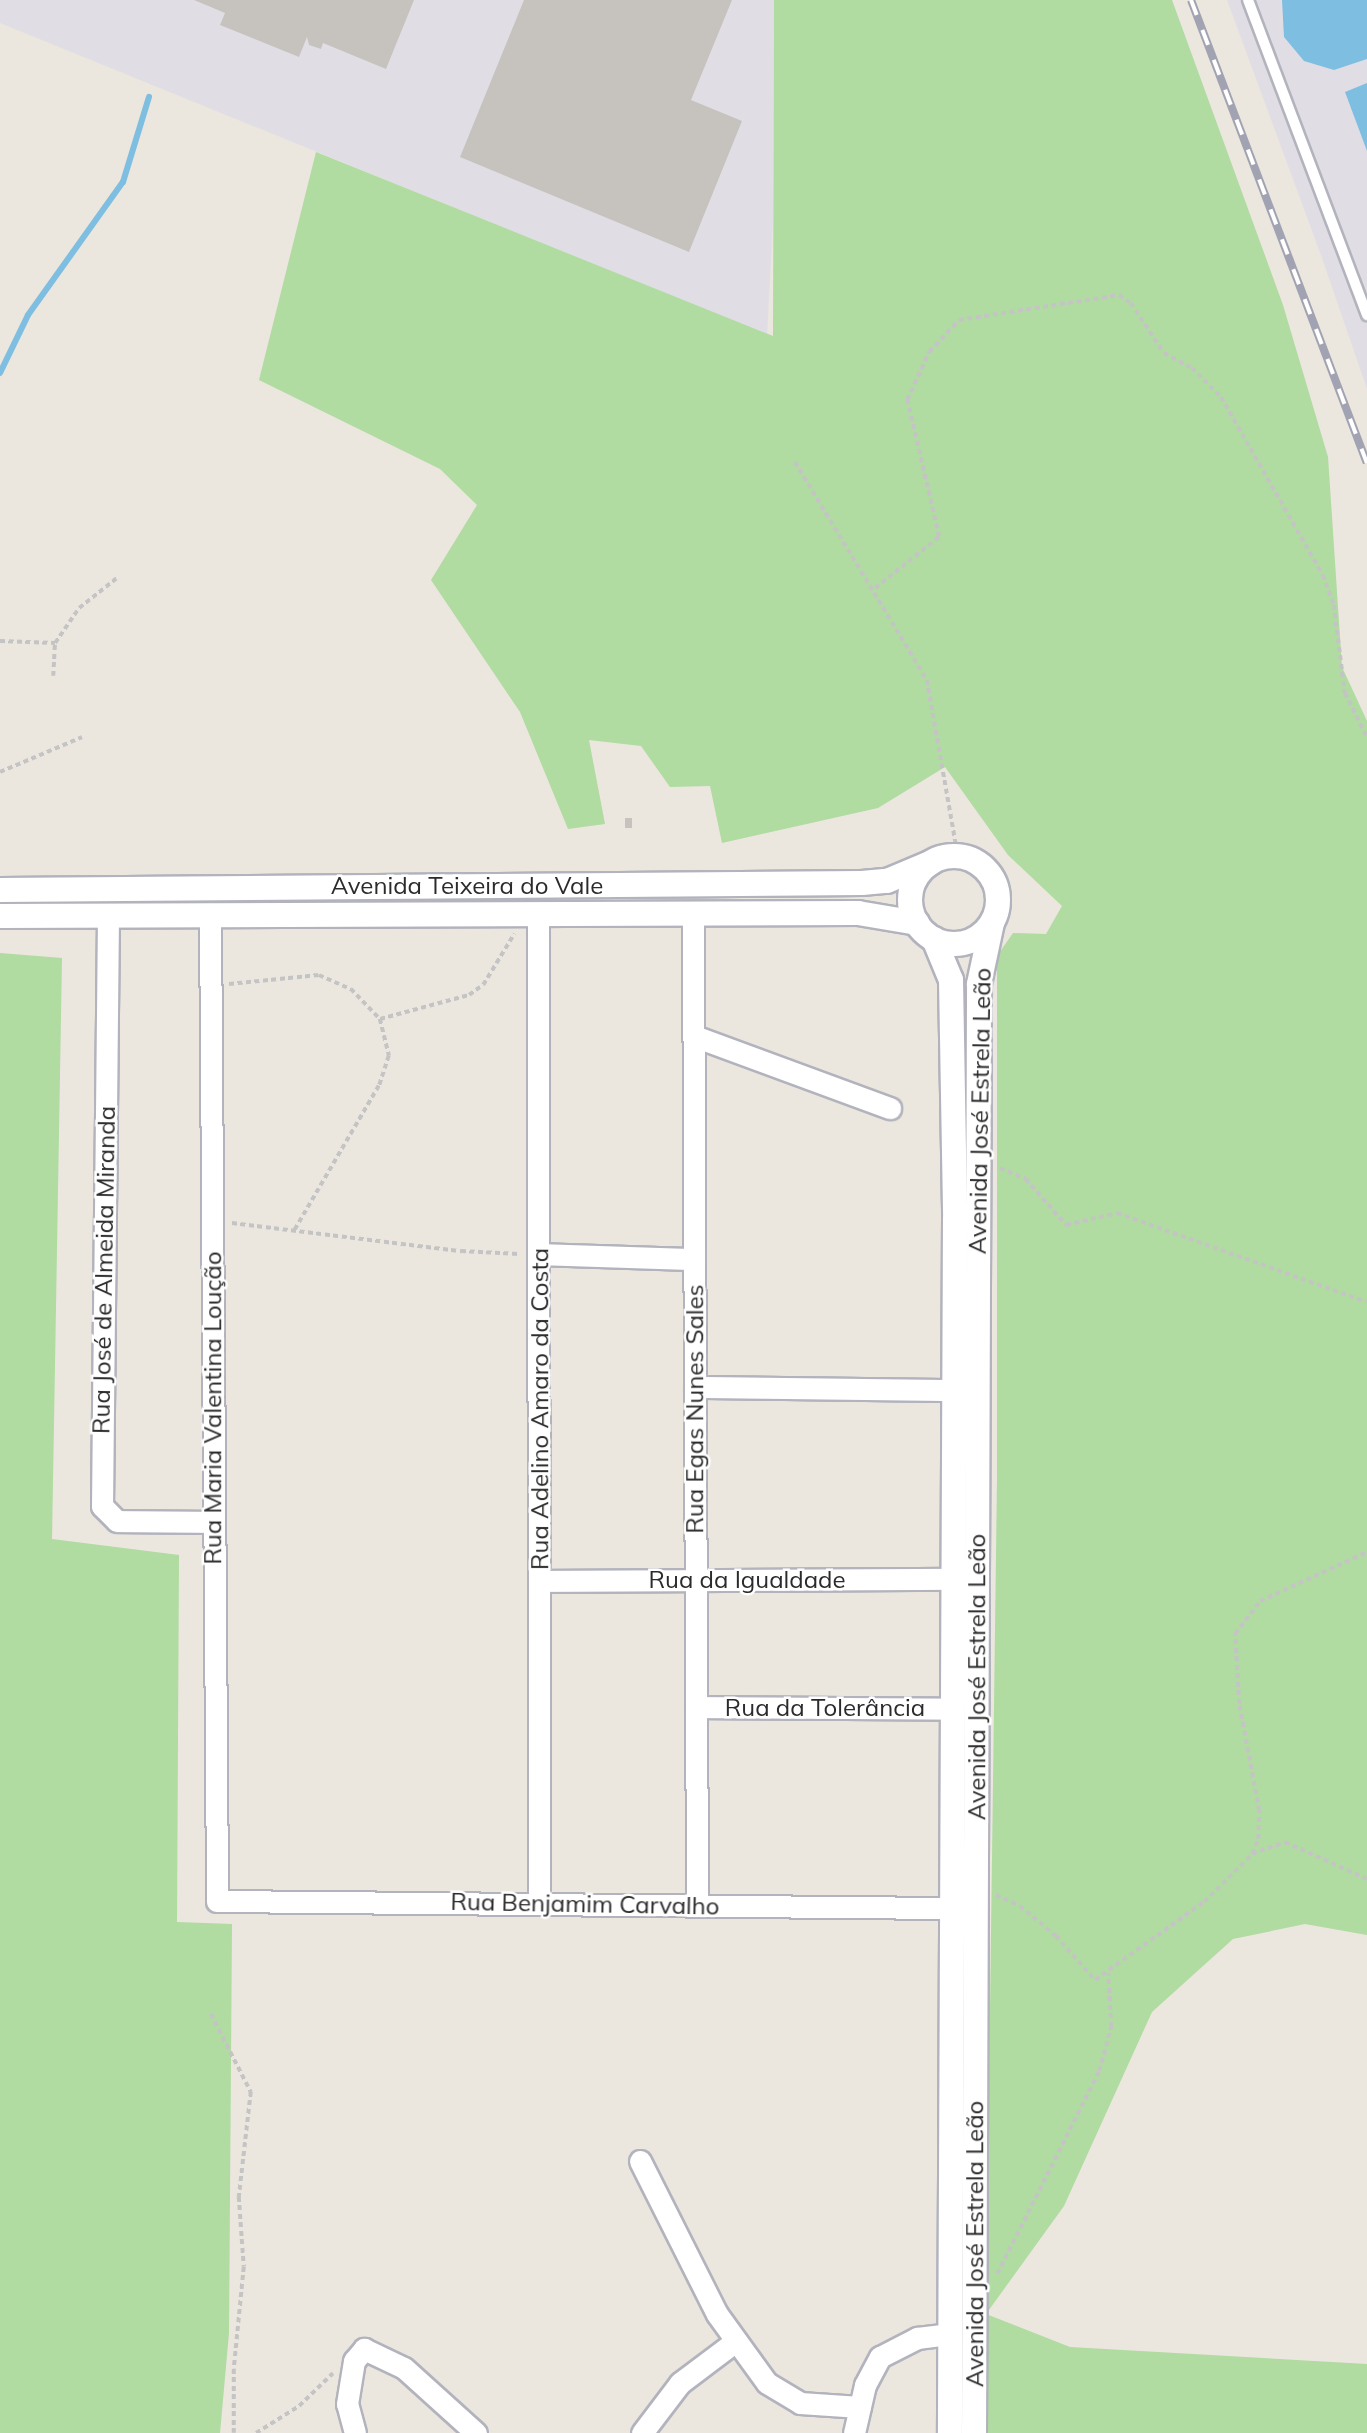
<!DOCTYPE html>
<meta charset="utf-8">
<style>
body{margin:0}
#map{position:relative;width:1367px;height:2433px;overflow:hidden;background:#ebe6de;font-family:Mulish,sans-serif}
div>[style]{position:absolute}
.industrial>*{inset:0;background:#e0dee4}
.green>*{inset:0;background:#b0dba1}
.water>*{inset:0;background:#7ebee0}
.stream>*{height:6px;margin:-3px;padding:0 3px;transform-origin:3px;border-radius:3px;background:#7ebee0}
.building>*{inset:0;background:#c6c3be;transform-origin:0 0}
.path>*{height:3.5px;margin-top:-1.75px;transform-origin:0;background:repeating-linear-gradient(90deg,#c4c4c4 0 5px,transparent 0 8.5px)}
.roads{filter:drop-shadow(2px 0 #b2b3bd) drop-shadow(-2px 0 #b2b3bd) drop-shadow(0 2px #b2b3bd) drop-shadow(0 -2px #b2b3bd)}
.service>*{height:10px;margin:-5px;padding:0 5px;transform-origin:5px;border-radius:5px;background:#fff}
.minor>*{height:21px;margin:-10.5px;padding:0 10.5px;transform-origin:10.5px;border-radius:10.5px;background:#fff}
.tertiary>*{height:24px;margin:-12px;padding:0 12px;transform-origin:12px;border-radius:12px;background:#fff}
.tertiary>.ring{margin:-12px;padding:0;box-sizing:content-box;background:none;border:24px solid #fff;border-radius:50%}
.rail>*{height:8px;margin-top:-4px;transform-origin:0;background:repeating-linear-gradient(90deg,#fff 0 16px,#a2a3b2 0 32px);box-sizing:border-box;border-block:2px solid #a2a3b2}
span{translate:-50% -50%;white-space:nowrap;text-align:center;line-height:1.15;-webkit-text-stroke:5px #fff;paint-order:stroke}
.street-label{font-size:24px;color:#2b2b2b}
</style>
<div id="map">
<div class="industrial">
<i style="clip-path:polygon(0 0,774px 0,773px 222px,767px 335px,0 23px)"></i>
<i style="clip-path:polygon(1227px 0,1367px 0,1367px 389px,1322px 258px)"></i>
</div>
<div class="green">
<i style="clip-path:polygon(774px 0,1172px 0,1283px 305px,1328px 457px,1342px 667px,1367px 721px,1367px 1935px,1305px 1924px,1233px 1939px,1152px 2012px,1064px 2206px,986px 2314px,1070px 2347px,1367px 2364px,1367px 2433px,985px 2433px,986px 2314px,997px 1479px,997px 956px,1013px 933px,1046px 934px,1062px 906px,1008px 855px,945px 767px,878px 808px,722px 843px,710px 786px,670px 787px,641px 746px,589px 740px,605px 824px,568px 829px,520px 712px,431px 580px,477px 505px,440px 469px,259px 380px,316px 152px,773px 336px)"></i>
<i style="clip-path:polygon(0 953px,62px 958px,52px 1539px,179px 1555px,177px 1922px,232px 1924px,229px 2333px,220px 2433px,0 2433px)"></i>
</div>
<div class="water">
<i style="clip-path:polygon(1282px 0,1367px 0,1367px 59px,1334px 70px,1304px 61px,1284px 37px)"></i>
<i style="clip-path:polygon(1367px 83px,1367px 151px,1345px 92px)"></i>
</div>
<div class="stream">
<i style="left:0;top:373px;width:64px;rotate:-64.2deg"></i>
<i style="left:28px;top:315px;width:163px;rotate:-54.5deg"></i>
<i style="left:123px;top:182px;width:89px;rotate:-73deg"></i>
</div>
<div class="building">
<i style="clip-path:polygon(194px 0,414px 0,386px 69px,323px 43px,321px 49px,309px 45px,307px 37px,299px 57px,220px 25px,225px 13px)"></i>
<i style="clip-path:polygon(524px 0,732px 0,691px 100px,742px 121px,689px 252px,460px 157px)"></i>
<i style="left:625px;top:818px;width:7px;height:10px"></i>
</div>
<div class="path">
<i style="left:795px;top:462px;width:255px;rotate:58.8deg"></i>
<i style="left:927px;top:680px;width:179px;rotate:80deg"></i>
<i style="left:875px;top:588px;width:82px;rotate:-38.6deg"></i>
<i style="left:939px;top:537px;width:141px;rotate:-103.1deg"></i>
<i style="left:907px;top:400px;width:53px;rotate:-65.4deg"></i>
<i style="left:929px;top:352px;width:44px;rotate:-46.8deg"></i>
<i style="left:959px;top:320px;width:162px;rotate:-8.9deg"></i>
<i style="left:1119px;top:295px;width:14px;rotate:34deg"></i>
<i style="left:1131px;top:303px;width:60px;rotate:56.6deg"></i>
<i style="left:1164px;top:353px;width:32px;rotate:28deg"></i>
<i style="left:1192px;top:368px;width:41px;rotate:45deg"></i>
<i style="left:1221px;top:397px;width:205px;rotate:60.2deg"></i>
<i style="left:1323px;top:575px;width:32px;rotate:70deg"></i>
<i style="left:1334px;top:605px;width:89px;rotate:82.9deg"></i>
<i style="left:1345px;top:693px;width:49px;rotate:63.4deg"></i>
<i style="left:0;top:641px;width:55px;rotate:2.1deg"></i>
<i style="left:55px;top:643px;width:42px;rotate:-55.6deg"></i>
<i style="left:79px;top:608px;width:50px;rotate:-38.5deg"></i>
<i style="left:53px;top:676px;width:33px;rotate:-87deg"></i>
<i style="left:0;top:772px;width:89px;rotate:-23.1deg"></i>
<i style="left:229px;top:984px;width:90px;rotate:-5.7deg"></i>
<i style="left:319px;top:975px;width:35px;rotate:24deg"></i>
<i style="left:351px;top:989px;width:42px;rotate:46deg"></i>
<i style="left:380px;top:1019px;width:38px;rotate:76deg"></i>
<i style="left:389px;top:1056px;width:32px;rotate:108deg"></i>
<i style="left:379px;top:1086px;width:167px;rotate:120.3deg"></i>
<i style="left:380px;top:1019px;width:92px;rotate:-15.1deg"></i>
<i style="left:469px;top:995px;width:17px;rotate:-36deg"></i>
<i style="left:483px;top:985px;width:60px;rotate:-58.7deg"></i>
<i style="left:1000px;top:1168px;width:28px;rotate:23deg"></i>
<i style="left:1026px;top:1179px;width:61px;rotate:49deg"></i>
<i style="left:1066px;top:1225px;width:52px;rotate:-13.2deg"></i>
<i style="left:1117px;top:1213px;width:265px;rotate:19.6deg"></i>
<i style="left:232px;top:1223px;width:231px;rotate:7deg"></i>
<i style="left:461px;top:1251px;width:59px;rotate:2.9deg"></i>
<i style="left:1252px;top:1854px;width:16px;rotate:-68deg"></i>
<i style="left:1258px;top:1839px;width:28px;rotate:-88deg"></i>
<i style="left:1259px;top:1811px;width:109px;rotate:-100.6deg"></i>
<i style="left:1239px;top:1704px;width:70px;rotate:-93.3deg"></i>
<i style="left:1235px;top:1634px;width:41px;rotate:-52.9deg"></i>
<i style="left:1260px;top:1601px;width:118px;rotate:-24.6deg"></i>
<i style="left:996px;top:1895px;width:26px;rotate:25deg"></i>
<i style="left:1020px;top:1906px;width:47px;rotate:39.8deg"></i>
<i style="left:1056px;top:1936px;width:59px;rotate:48.4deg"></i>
<i style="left:1095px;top:1980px;width:134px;rotate:-35.6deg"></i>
<i style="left:1204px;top:1902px;width:68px;rotate:-45deg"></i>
<i style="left:1252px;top:1854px;width:35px;rotate:-20deg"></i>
<i style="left:1285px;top:1842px;width:90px;rotate:24.3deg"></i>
<i style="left:211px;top:2014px;width:88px;rotate:62.9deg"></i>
<i style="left:251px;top:2092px;width:106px;rotate:96.5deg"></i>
<i style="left:239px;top:2197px;width:70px;rotate:85.9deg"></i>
<i style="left:244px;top:2267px;width:102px;rotate:95.6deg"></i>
<i style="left:234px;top:2369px;width:64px;rotate:90deg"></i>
<i style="left:997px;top:2274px;width:227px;rotate:-63.3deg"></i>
<i style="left:1099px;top:2071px;width:46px;rotate:-74.7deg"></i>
<i style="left:1111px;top:2027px;width:54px;rotate:-93.2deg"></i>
<i style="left:256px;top:2433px;width:51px;rotate:-32.1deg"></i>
<i style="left:299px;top:2406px;width:47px;rotate:-44.1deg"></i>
</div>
<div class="roads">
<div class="service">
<i style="left:1248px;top:0;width:337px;rotate:69.3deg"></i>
</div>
<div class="minor">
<i style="left:538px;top:914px;width:990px;rotate:89.94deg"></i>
<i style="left:693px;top:914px;width:991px;rotate:89.77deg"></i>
<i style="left:108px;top:915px;width:591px;rotate:90.58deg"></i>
<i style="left:102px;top:1506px;width:21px;rotate:45deg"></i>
<i style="left:117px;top:1521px;width:96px;rotate:0.6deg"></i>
<i style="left:210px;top:915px;width:986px;rotate:89.59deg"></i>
<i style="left:217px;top:1901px;width:735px;rotate:0.55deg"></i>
<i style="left:694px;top:1036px;width:209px;rotate:20.2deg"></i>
<i style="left:540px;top:1254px;width:154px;rotate:1.9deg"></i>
<i style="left:695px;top:1387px;width:259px;rotate:0.7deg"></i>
<i style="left:541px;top:1581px;width:412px;rotate:-0.3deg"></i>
<i style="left:696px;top:1707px;width:257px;rotate:0.4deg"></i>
<i style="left:640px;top:2161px;width:171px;rotate:63.3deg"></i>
<i style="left:717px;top:2314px;width:85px;rotate:54.1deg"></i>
<i style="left:767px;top:2383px;width:39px;rotate:31deg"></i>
<i style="left:800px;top:2403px;width:60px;rotate:3.8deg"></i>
<i style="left:355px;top:2433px;width:30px;rotate:-105deg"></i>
<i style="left:347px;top:2404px;width:44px;rotate:-80.8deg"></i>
<i style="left:354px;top:2361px;width:16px;rotate:-50deg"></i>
<i style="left:364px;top:2349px;width:44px;rotate:25.4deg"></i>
<i style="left:404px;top:2368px;width:97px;rotate:42.1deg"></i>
<i style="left:642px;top:2433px;width:63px;rotate:-52.8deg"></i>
<i style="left:680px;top:2383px;width:70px;rotate:-36.9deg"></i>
<i style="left:854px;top:2433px;width:49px;rotate:-77.1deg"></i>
<i style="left:865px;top:2385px;width:32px;rotate:-62deg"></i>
<i style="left:880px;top:2357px;width:42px;rotate:-27.2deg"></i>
<i style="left:917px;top:2338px;width:34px;rotate:-7deg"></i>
</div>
<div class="tertiary">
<i class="ring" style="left:910px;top:856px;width:64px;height:64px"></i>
<i style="left:0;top:890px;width:862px;rotate:-0.47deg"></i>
<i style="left:862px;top:883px;width:25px;rotate:-5deg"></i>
<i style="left:887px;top:881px;width:47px;rotate:-22.7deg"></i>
<i style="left:0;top:916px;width:858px;rotate:-0.2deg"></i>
<i style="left:858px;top:913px;width:60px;rotate:9.6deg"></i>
<i style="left:934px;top:939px;width:44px;rotate:67.5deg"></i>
<i style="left:951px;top:980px;width:240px;rotate:89deg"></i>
<i style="left:955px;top:1220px;width:1213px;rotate:90.24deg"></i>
<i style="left:974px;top:2433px;width:1449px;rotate:-89.8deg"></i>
<i style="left:979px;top:984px;width:62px;rotate:-78deg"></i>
</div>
</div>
<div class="rail">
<i style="left:1191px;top:0;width:495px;rotate:69.2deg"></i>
</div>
<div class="street-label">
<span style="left:467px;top:886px">Avenida Teixeira do Vale</span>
<span style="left:980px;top:1111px;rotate:-89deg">Avenida José Estrela Leão</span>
<span style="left:104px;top:1270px;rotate:-89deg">Rua José de Almeida Miranda</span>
<span style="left:213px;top:1408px;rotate:-90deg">Rua Maria Valentina Loução</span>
<span style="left:540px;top:1409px;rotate:-90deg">Rua Adelino Amaro da Costa</span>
<span style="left:695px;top:1409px;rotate:-90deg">Rua Egas Nunes Sales</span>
<span style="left:747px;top:1580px">Rua da Igualdade</span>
<span style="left:977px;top:1677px;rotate:-90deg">Avenida José Estrela Leão</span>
<span style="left:825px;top:1708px">Rua da Tolerância</span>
<span style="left:585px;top:1904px;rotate:1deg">Rua Benjamim Carvalho</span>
<span style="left:975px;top:2244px;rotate:-90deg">Avenida José Estrela Leão</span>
</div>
</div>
